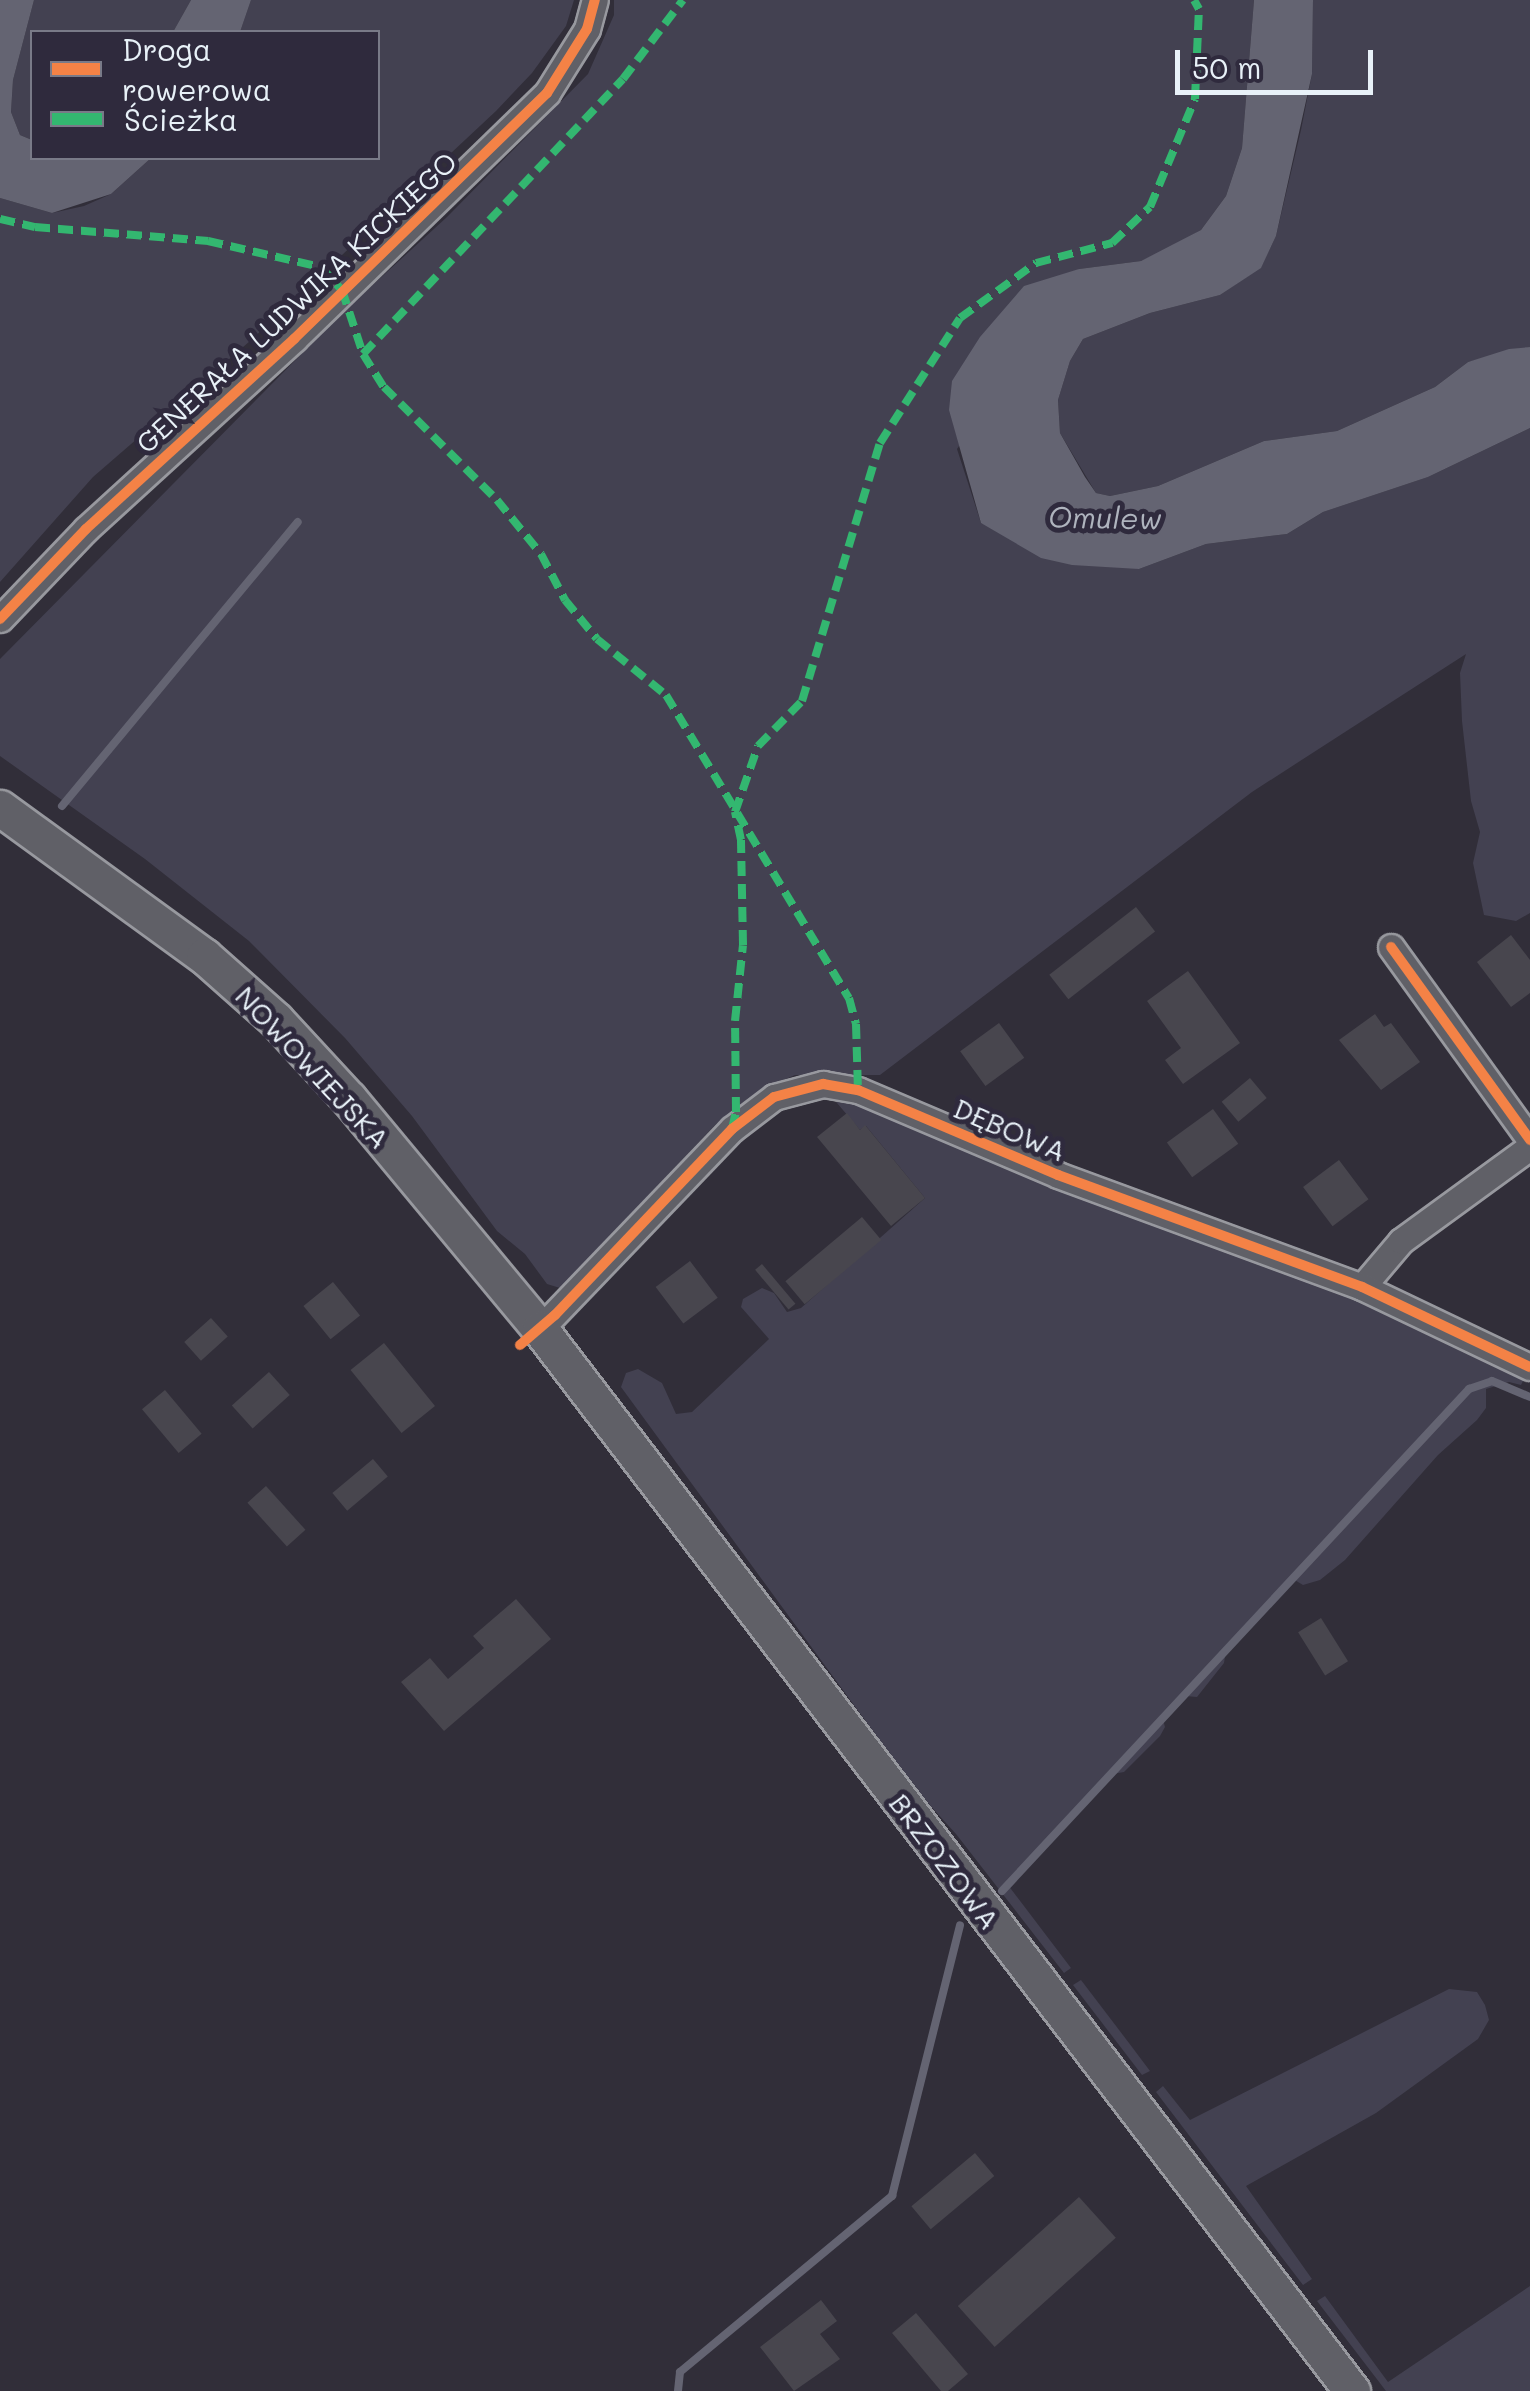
<!DOCTYPE html>
<meta charset="utf-8">
<style>
body{margin:0}
#map{position:relative;width:1530px;height:2391px;overflow:hidden;background:#312e39;font-family:Mali,sans-serif}
div>[style]{position:absolute}
.green>*{inset:0;background:#434151}
.water>*{inset:0;background:#646472}
.stream>*{height:8px;margin:-4px;padding:0 4px;transform-origin:4px;border-radius:4px;background:#646472}
.building>*{inset:0;background:#48464e;transform-origin:0 0}
.roads{filter:drop-shadow(2px 0 #98999f) drop-shadow(-2px 0 #98999f) drop-shadow(0 2px #98999f) drop-shadow(0 -2px #98999f)}
.street>*{height:25px;margin:-12.5px;padding:0 12.5px;transform-origin:12.5px;border-radius:12.5px;background:#606067}
.secondary>*{height:35px;margin:-17.5px;padding:0 17.5px;transform-origin:17.5px;border-radius:17.5px;background:#606067}
.quiet>*{height:8px;margin-top:-4px;transform-origin:0;background:repeating-linear-gradient(90deg,#33b770 0 15px,transparent 0 23px)}
.cycleway>*{height:10px;margin:-5px;padding:0 5px;transform-origin:5px;border-radius:5px;background:#f48246}
span{translate:-50% -50%;white-space:nowrap;text-align:center;line-height:1.15;-webkit-text-stroke:10px #2f2a3d;paint-order:stroke}
.street-label{font-size:28px;color:#e8f1f8}
.water-label{font-size:30px;color:#afb4be;font-style:italic}
.legend{position:absolute;left:30px;top:30px;width:350px;height:130px;box-sizing:border-box;background:#2f2a3d;border:2px solid #797a88;margin:0;padding:12px 18px;list-style:none;font-size:30px;color:#e8f1f8}
.legend li{display:flex;align-items:center;gap:20px;height:50px}
.legend b{width:50px;border:2px solid #797a88}
.scale{position:absolute;left:1175px;top:50px;width:198px;height:45px;box-sizing:border-box;border:5px solid #e8f1f8;border-top:0;padding-left:12px;font-size:30px;line-height:35px;white-space:nowrap;color:#e8f1f8;-webkit-text-stroke:8px #2f2a3d;paint-order:stroke}
</style>
<div id="map">
<div class="green">
<i style="clip-path:polygon(34px 0,191px 0,173px 32px,32px 32px,32px 140px,20px 135px,11px 112px,13px 80px)"></i>
<i style="clip-path:polygon(251px 0,574px 0,566px 26px,532px 73px,496px 111px,250px 341px,93px 477px,0 582px,0 198px,52px 213px,84px 206px,111px 194px,151px 158px,378px 158px,378px 32px,240px 32px)"></i>
<i style="clip-path:polygon(614px 0,1254px 0,1242px 148px,1226px 196px,1201px 230px,1170px 248px,1141px 261px,1079px 269px,957px 449px,981px 523px,1139px 569px,1206px 544px,1287px 534px,1323px 512px,1428px 477px,1530px 428px,1530px 913px,1516px 921px,1484px 915px,1473px 863px,1480px 832px,1471px 801px,1462px 721px,1460px 673px,1466px 654px,1252px 792px,880px 1075px,795px 1075px,763px 1089px,716px 1124px,560px 1288px,547px 1284px,525px 1254px,497px 1231px,412px 1116px,345px 1038px,249px 941px,145px 859px,0 756px,0 659px,341px 314px,447px 217px,588px 74px,614px 15px)"></i>
<i style="clip-path:polygon(1313px 0,1530px 0,1530px 347px,1468px 362px,1435px 387px,1337px 431px,1264px 441px,1158px 486px,1110px 496px,1096px 493px,1060px 433px,1058px 400px,1070px 361px,1083px 339px,1150px 313px,1220px 295px,1261px 267px,1276px 236px,1301px 130px,1312px 74px)"></i>
<i style="clip-path:polygon(831px 1096px,846px 1097px,1024px 1173px,1309px 1281px,1446px 1337px,1525px 1377px,1521px 1385px,1509px 1382px,1486px 1389px,1486px 1408px,1477px 1420px,1438px 1455px,1345px 1560px,1320px 1580px,1303px 1585px,1293px 1579px,1226px 1650px,1224px 1663px,1197px 1697px,1185px 1696px,1163px 1720px,1165px 1727px,1160px 1736px,1124px 1772px,1113px 1774px,1008px 1885px,1071px 1968px,1064px 1973px,956px 1834px,916px 1790px,621px 1387px,626px 1373px,638px 1369px,662px 1383px,676px 1414px,692px 1412px,769px 1339px,741px 1307px,743px 1299px,762px 1288px,774px 1293px,787px 1312px,801px 1308px,925px 1198px,866px 1126px,860px 1130px)"></i>
<i style="clip-path:polygon(1081px 1980px,1129px 2043px,1150px 2071px,1142px 2075px,1073px 1985px)"></i>
<i style="clip-path:polygon(1449px 1989px,1477px 1992px,1485px 2005px,1489px 2020px,1478px 2039px,1376px 2113px,1246px 2186px,1312px 2279px,1303px 2285px,1156px 2092px,1163px 2086px,1190px 2120px)"></i>
<i style="clip-path:polygon(1530px 2286px,1530px 2391px,1386px 2391px,1317px 2301px,1325px 2296px,1388px 2382px)"></i>
</div>
<div class="water">
<i style="clip-path:polygon(0 0,34px 0,13px 80px,11px 112px,20px 135px,32px 140px,32px 158px,151px 158px,111px 194px,52px 213px,0 198px)"></i>
<i style="clip-path:polygon(191px 0,251px 0,240px 32px,173px 32px)"></i>
<i style="clip-path:polygon(1254px 0,1313px 0,1312px 74px,1276px 236px,1261px 268px,1220px 295px,1150px 313px,1083px 339px,1070px 361px,1058px 400px,1060px 433px,1085px 477px,1096px 493px,1110px 496px,1158px 486px,1264px 441px,1337px 431px,1435px 387px,1468px 362px,1509px 349px,1530px 347px,1530px 428px,1428px 477px,1323px 512px,1287px 534px,1206px 544px,1139px 569px,1072px 565px,1041px 558px,981px 523px,949px 410px,952px 381px,980px 337px,1024px 286px,1079px 269px,1141px 261px,1201px 230px,1226px 196px,1242px 148px)"></i>
</div>
<div class="stream">
<i style="left:62px;top:806px;width:369px;rotate:-50.3deg"></i>
<i style="left:1002px;top:1891px;width:686px;rotate:-47.07deg"></i>
<i style="left:1469px;top:1389px;width:24px;rotate:-19deg"></i>
<i style="left:1492px;top:1381px;width:41px;rotate:22.8deg"></i>
<i style="left:678px;top:2391px;width:19px;rotate:-84deg"></i>
<i style="left:680px;top:2372px;width:276px;rotate:-39.7deg"></i>
<i style="left:892px;top:2196px;width:279px;rotate:-75.9deg"></i>
</div>
<div class="building">
<i style="left:1136px;top:907px;width:31px;height:110px;rotate:52deg"></i>
<i style="clip-path:polygon(1511px 935px,1530px 960px,1530px 993px,1511px 1007px,1477px 962px)"></i>
<i style="clip-path:polygon(1188px 971px,1240px 1043px,1183px 1084px,1165px 1060px,1181px 1048px,1147px 1001px)"></i>
<i style="clip-path:polygon(1375px 1014px,1384px 1027px,1391px 1023px,1420px 1062px,1381px 1090px,1339px 1040px)"></i>
<i style="left:999px;top:1023px;width:43px;height:48px;rotate:54deg"></i>
<i style="left:1250px;top:1078px;width:26px;height:37px;rotate:50deg"></i>
<i style="left:1213px;top:1109px;width:43px;height:57px;rotate:54deg"></i>
<i style="clip-path:polygon(847px 1113px,860px 1130px,865px 1125px,925px 1198px,891px 1226px,817px 1137px)"></i>
<i style="left:1339px;top:1160px;width:49px;height:45px;rotate:53deg"></i>
<i style="left:862px;top:1217px;width:30px;height:100px;rotate:50deg"></i>
<i style="left:690px;top:1261px;width:46px;height:43px;rotate:53deg"></i>
<i style="left:762px;top:1264px;width:52px;height:9px;rotate:50deg"></i>
<i style="left:333px;top:1282px;width:43px;height:38px;rotate:51deg"></i>
<i style="left:211px;top:1318px;width:25px;height:36px;rotate:48deg"></i>
<i style="left:384px;top:1343px;width:81px;height:43px;rotate:51deg"></i>
<i style="left:269px;top:1372px;width:31px;height:50px;rotate:48deg"></i>
<i style="left:165px;top:1390px;width:57px;height:30px;rotate:50deg"></i>
<i style="left:373px;top:1459px;width:23px;height:53px;rotate:50deg"></i>
<i style="left:266px;top:1486px;width:59px;height:25px;rotate:48deg"></i>
<i style="clip-path:polygon(516px 1599px,551px 1639px,444px 1731px,401px 1682px,430px 1658px,448px 1679px,484px 1648px,473px 1636px)"></i>
<i style="left:1321px;top:1618px;width:51px;height:27px;rotate:58deg"></i>
<i style="left:975px;top:2153px;width:30px;height:83px;rotate:50deg"></i>
<i style="left:1079px;top:2197px;width:55px;height:163px;rotate:48deg"></i>
<i style="clip-path:polygon(821px 2300px,837px 2321px,820px 2334px,840px 2359px,794px 2391px,760px 2347px)"></i>
<i style="clip-path:polygon(916px 2313px,968px 2374px,948px 2391px,941px 2391px,892px 2333px)"></i>
</div>
<div class="roads">
<div class="street">
<i style="left:0;top:619px;width:124px;rotate:-46.3deg"></i>
<i style="left:86px;top:529px;width:282px;rotate:-42.4deg"></i>
<i style="left:294px;top:339px;width:353px;rotate:-44.2deg"></i>
<i style="left:547px;top:93px;width:75px;rotate:-58deg"></i>
<i style="left:587px;top:29px;width:30px;rotate:-75deg"></i>
<i style="left:1391px;top:947px;width:238px;rotate:54.2deg"></i>
<i style="left:1362px;top:1287px;width:60px;rotate:-49.7deg"></i>
<i style="left:1401px;top:1241px;width:160px;rotate:-36.1deg"></i>
<i style="left:540px;top:1329px;width:277px;rotate:-46.2deg"></i>
<i style="left:732px;top:1129px;width:53px;rotate:-37.3deg"></i>
<i style="left:774px;top:1097px;width:51px;rotate:-14.9deg"></i>
<i style="left:823px;top:1084px;width:36px;rotate:10deg"></i>
<i style="left:858px;top:1090px;width:217px;rotate:23deg"></i>
<i style="left:1058px;top:1175px;width:324px;rotate:20.2deg"></i>
<i style="left:1362px;top:1287px;width:186px;rotate:25.5deg"></i>
</div>
<div class="secondary">
<i style="left:0;top:808px;width:252px;rotate:36deg"></i>
<i style="left:204px;top:956px;width:96px;rotate:41.6deg"></i>
<i style="left:276px;top:1020px;width:108px;rotate:47.3deg"></i>
<i style="left:349px;top:1099px;width:299px;rotate:50.3deg"></i>
<i style="left:540px;top:1329px;width:1337px;rotate:52.6deg"></i>
</div>
</div>
<div class="quiet">
<i style="left:0;top:219px;width:36px;rotate:13deg"></i>
<i style="left:35px;top:227px;width:174px;rotate:4.6deg"></i>
<i style="left:208px;top:241px;width:116px;rotate:13deg"></i>
<i style="left:321px;top:267px;width:31px;rotate:48deg"></i>
<i style="left:342px;top:290px;width:67px;rotate:71.8deg"></i>
<i style="left:363px;top:354px;width:39px;rotate:58deg"></i>
<i style="left:384px;top:387px;width:160px;rotate:45deg"></i>
<i style="left:497px;top:500px;width:70px;rotate:50.8deg"></i>
<i style="left:541px;top:554px;width:52px;rotate:62.4deg"></i>
<i style="left:565px;top:600px;width:50px;rotate:50.6deg"></i>
<i style="left:597px;top:639px;width:89px;rotate:39.1deg"></i>
<i style="left:666px;top:695px;width:354px;rotate:58.9deg"></i>
<i style="left:849px;top:998px;width:27px;rotate:75deg"></i>
<i style="left:856px;top:1024px;width:66px;rotate:88.3deg"></i>
<i style="left:363px;top:354px;width:378px;rotate:-46.6deg"></i>
<i style="left:623px;top:79px;width:99px;rotate:-52.8deg"></i>
<i style="left:732px;top:1129px;width:17px;rotate:-77deg"></i>
<i style="left:736px;top:1112px;width:91px;rotate:-90.6deg"></i>
<i style="left:735px;top:1021px;width:76px;rotate:-84deg"></i>
<i style="left:743px;top:945px;width:105px;rotate:-91.1deg"></i>
<i style="left:741px;top:840px;width:29px;rotate:-102deg"></i>
<i style="left:735px;top:812px;width:70px;rotate:-70.8deg"></i>
<i style="left:758px;top:746px;width:63px;rotate:-45.6deg"></i>
<i style="left:802px;top:701px;width:270px;rotate:-73.2deg"></i>
<i style="left:880px;top:443px;width:148px;rotate:-57.4deg"></i>
<i style="left:960px;top:318px;width:94px;rotate:-35.9deg"></i>
<i style="left:1036px;top:263px;width:79px;rotate:-14.7deg"></i>
<i style="left:1112px;top:243px;width:52px;rotate:-43.5deg"></i>
<i style="left:1150px;top:207px;width:117px;rotate:-67.4deg"></i>
<i style="left:1195px;top:99px;width:90px;rotate:-87.5deg"></i>
<i style="left:1199px;top:9px;width:10px;rotate:-119deg"></i>
</div>
<div class="cycleway">
<i style="left:0;top:619px;width:124px;rotate:-46.3deg"></i>
<i style="left:86px;top:529px;width:282px;rotate:-42.4deg"></i>
<i style="left:294px;top:339px;width:353px;rotate:-44.2deg"></i>
<i style="left:547px;top:93px;width:75px;rotate:-58deg"></i>
<i style="left:587px;top:29px;width:30px;rotate:-75deg"></i>
<i style="left:1391px;top:947px;width:238px;rotate:54.2deg"></i>
<i style="left:520px;top:1345px;width:46px;rotate:-40.6deg"></i>
<i style="left:555px;top:1315px;width:257px;rotate:-46.4deg"></i>
<i style="left:732px;top:1129px;width:53px;rotate:-37.3deg"></i>
<i style="left:774px;top:1097px;width:51px;rotate:-14.9deg"></i>
<i style="left:823px;top:1084px;width:36px;rotate:10deg"></i>
<i style="left:858px;top:1090px;width:217px;rotate:23deg"></i>
<i style="left:1058px;top:1175px;width:324px;rotate:20.2deg"></i>
<i style="left:1362px;top:1287px;width:186px;rotate:25.5deg"></i>
</div>
<div class="street-label">
<span style="left:296px;top:302px;rotate:-43deg">GENERAŁA LUDWIKA KICKIEGO</span>
<span style="left:313px;top:1067px;rotate:47deg">NOWOWIEJSKA</span>
<span style="left:1010px;top:1129px;rotate:23deg">DĘBOWA</span>
<span style="left:945px;top:1861px;rotate:53deg">BRZOZOWA</span>
</div>
<div class="water-label">
<span style="left:1105px;top:517px;rotate:1deg">Omulew</span>
</div>
<ul class="legend">
<li><b style="height:12px;background:#f48246"></b>Droga rowerowa</li>
<li><b style="height:12px;background:#33b770"></b>Ścieżka</li>
</ul>
<div class="scale">50 m</div>
</div>
